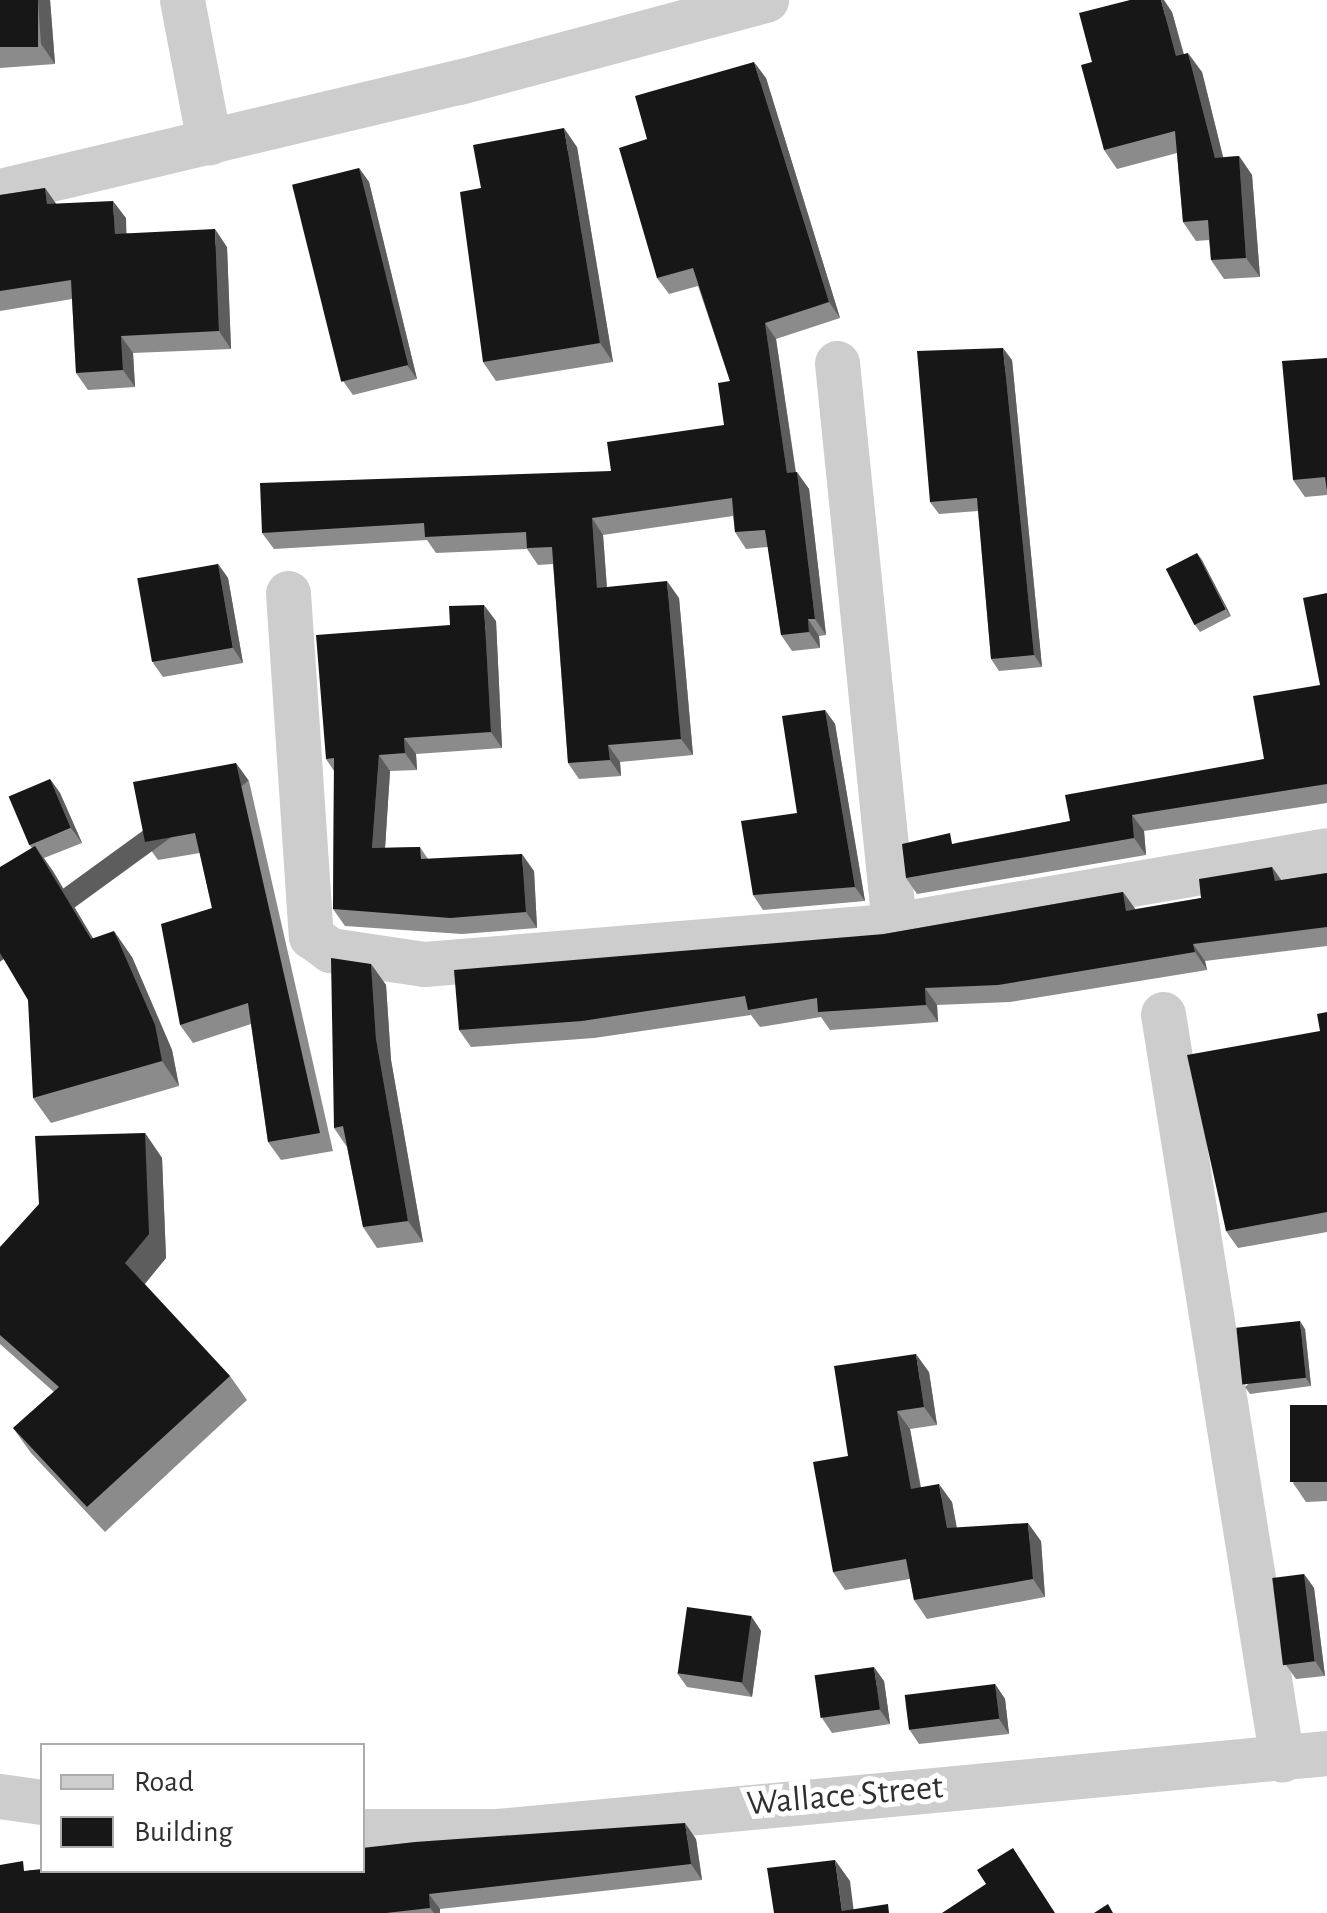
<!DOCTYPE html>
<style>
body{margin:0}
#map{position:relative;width:1327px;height:1913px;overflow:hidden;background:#fff;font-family:"Alegreya Sans",sans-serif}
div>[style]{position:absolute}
.minor>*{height:45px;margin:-22.5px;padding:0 22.5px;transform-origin:22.5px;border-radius:22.5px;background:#cdcdcd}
.wall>*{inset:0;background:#8b8b8b}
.shaded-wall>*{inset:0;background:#5d5d5d;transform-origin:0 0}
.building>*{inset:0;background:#171717;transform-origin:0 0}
span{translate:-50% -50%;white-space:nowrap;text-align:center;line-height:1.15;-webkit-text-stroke:10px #fff;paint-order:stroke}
.street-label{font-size:35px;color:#303030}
.legend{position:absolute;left:40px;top:1743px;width:325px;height:130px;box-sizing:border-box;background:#fff;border:2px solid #acacac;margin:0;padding:12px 18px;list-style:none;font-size:30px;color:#303030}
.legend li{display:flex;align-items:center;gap:20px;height:50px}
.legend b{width:50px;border:2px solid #acacac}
</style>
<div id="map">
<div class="minor">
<i style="left:182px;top:0;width:145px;rotate:79.2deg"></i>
<i style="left:0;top:191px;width:472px;rotate:-13.4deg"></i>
<i style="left:459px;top:82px;width:318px;rotate:-15deg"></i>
<i style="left:837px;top:363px;width:565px;rotate:84.21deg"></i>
<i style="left:288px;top:593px;width:344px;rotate:86.2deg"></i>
<i style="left:311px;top:936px;width:24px;rotate:36deg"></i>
<i style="left:330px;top:950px;width:95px;rotate:8.5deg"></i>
<i style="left:424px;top:964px;width:472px;rotate:-4.7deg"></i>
<i style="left:894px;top:925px;width:439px;rotate:-9.8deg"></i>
<i style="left:1163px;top:1014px;width:755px;rotate:80.94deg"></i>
<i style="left:0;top:1796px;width:42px;rotate:8.1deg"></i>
<i style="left:362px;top:1831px;width:135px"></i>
<i style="left:497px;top:1831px;width:834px;rotate:-5.37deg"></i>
</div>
<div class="wall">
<i style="clip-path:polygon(0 0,50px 0,55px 64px,0 68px)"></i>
<i style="clip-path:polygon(1172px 12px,1184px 54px,1202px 72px,1223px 157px,1239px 156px,1252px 175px,1260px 277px,1224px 279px,1211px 260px,1209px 240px,1196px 241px,1183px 222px,1177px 153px,1117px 169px,1104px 150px,1092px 62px)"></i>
<i style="clip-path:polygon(766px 78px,840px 318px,776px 339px,796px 472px,809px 489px,826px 635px,819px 636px,820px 648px,792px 651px,781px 635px,768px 547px,746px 549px,735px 532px,733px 516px,603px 535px,607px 587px,679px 598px,693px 755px,620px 762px,621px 776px,579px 779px,568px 763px,553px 564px,538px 565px,527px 549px,436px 553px,427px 540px,274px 549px,262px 533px,611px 471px,724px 425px,730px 381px,698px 286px,669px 294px,657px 278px,647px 139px)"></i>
<i style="clip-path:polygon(577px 147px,613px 362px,496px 381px,483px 362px,481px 188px)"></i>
<i style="clip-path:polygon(359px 168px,369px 182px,417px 379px,353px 395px,343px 381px)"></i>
<i style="clip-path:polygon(45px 188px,56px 204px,126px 218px,126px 233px,227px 247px,231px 349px,133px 353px,135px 387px,88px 390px,76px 373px,72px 299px,0 311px,0 195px)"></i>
<i style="clip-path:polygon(1327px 358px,1327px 495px,1305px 497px,1293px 480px)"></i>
<i style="clip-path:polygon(1012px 360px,1042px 667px,999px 671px,991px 659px,978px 511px,939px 514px,930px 502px)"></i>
<i style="clip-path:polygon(1197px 553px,1231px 616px,1200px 632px,1195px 625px)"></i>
<i style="clip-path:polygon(218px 564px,228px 578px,243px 663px,163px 677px,153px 663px)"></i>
<i style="clip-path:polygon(1327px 593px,1327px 803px,1144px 831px,1146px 855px,917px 894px,906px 878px,956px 843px,1070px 821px,1264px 759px,1320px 685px)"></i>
<i style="clip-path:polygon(496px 621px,502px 748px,416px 754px,417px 770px,390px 771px,385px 848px,420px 847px,428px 859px,534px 871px,537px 928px,462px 934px,345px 926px,333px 909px,334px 771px,326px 759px)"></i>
<i style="clip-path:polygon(825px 710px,835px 724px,865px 901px,763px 910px,753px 895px,797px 813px)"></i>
<i style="clip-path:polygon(50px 779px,60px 793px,82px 843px,44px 858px,93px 938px,132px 957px,172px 1050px,179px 1086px,51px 1123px,33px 1098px,32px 848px,30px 846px)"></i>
<i style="clip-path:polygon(249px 781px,333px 1151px,281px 1160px,268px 1142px,251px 1024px,193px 1043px,180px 1025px,212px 908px,200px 853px,158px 860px,145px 842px)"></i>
<i style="clip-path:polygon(1272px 867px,1281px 880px,1327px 873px,1327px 946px,1205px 961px,1207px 970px,1010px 1002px,937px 1005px,938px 1022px,830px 1030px,821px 1017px,760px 1027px,751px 1015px,594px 1038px,471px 1047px,459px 1030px,884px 934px,1123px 892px,1135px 909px,1201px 898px)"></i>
<i style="clip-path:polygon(371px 964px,386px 985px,391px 1060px,423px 1242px,377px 1248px,363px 1227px,347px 1147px,334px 1128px)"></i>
<i style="clip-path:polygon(1327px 1012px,1327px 1232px,1238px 1248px,1226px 1231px,1320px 1031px)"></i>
<i style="clip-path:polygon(145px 1133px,162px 1158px,166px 1258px,145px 1284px,230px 1376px,247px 1400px,105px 1532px,31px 1453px,13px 1428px,54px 1392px,0 1344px,0 1247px)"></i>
<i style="clip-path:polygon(1305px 1329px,1311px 1386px,1250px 1394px,1245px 1387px)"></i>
<i style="clip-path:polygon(929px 1372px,937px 1425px,910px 1429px,921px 1487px,952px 1502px,957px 1528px,1041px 1541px,1045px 1597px,927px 1619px,914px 1600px,910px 1579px,845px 1590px,833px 1572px,848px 1456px)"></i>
<i style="clip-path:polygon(1327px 1405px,1327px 1501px,1306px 1502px,1293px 1483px)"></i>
<i style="clip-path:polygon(1304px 1574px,1314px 1588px,1325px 1676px,1296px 1679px,1286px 1665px)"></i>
<i style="clip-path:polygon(751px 1616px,761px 1631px,752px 1697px,687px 1687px,677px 1673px)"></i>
<i style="clip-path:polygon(884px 1681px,890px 1724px,832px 1733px,822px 1718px)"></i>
<i style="clip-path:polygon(995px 1684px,1005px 1699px,1009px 1734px,919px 1744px,909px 1729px)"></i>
<i style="clip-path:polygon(696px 1839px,702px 1880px,440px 1909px,440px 1913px,0 1913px,29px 1870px,362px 1870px)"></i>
</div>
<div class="shaded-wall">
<i style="clip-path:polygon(38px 0,50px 0,55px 64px,41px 44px)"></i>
<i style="clip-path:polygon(1161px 0,1164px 0,1172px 12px,1189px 75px,1176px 56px)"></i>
<i style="clip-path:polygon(1188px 53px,1202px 72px,1228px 177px,1215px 158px)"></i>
<i style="clip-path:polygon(754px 62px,766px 78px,840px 318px,829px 302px)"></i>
<i style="clip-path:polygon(564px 128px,577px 147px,613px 362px,600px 343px)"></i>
<i style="clip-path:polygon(1239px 156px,1252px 175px,1260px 277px,1246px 258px)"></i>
<i style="clip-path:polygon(359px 168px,369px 182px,417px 379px,407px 365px)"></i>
<i style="clip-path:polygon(45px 188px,57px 205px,47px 204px)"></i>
<i style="clip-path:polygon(113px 201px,126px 218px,127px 251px,115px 234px)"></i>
<i style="clip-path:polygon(215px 229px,227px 247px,231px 349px,219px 331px)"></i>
<i style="clip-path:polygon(765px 323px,776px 339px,798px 489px,787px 473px)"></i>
<i style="clip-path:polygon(121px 336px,133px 353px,135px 387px,123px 370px)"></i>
<i style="clip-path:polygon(1003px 348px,1012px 360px,1042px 667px,1034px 655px)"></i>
<i style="clip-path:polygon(797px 472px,809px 489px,826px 635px,815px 619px)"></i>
<i style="clip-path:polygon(592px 518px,603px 535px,608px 604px,597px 588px)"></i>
<i style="clip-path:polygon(1197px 553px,1202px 560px,1231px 616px,1226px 609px)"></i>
<i style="clip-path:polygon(218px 564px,228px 578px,243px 663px,233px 648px)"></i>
<i style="clip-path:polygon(667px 581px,679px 598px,693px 755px,681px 739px)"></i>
<i style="clip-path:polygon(484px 605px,496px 621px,502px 748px,491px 732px)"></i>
<i style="clip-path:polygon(808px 619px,819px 636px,820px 648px,809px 632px)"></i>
<i style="clip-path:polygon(825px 710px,835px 724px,865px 901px,855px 887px)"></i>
<i style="clip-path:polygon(404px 738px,416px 754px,417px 770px,405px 753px)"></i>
<i style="clip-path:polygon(608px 745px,620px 762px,621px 776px,610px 760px)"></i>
<i style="clip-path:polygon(379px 755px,390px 771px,384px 865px,372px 848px)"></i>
<i style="left:236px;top:763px;width:22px;height:379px;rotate:54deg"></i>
<i style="clip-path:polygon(50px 779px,60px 793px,82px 843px,71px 828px)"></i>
<i style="clip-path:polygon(1132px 815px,1144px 831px,1146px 855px,1134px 838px)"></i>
<i style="clip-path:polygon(35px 846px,53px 871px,108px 964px,91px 939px)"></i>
<i style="clip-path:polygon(522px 854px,534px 871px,537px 928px,526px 912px)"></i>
<i style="clip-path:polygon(1272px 867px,1284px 884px,1275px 881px)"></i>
<i style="clip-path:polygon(1123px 892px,1136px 910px,1126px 911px)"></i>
<i style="clip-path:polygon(114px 931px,132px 957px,172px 1050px,179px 1086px,162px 1061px)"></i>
<i style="clip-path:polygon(1193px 944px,1205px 961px,1207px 970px,1195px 952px)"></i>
<i style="clip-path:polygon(371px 964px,386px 985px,391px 1060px,423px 1242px,408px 1221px,376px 1039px)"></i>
<i style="clip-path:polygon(925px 988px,937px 1005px,938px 1022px,926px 1005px)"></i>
<i style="clip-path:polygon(145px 1133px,162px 1158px,166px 1258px,142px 1287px,125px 1263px)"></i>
<i style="clip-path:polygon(1300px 1321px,1305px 1329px,1311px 1386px,1306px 1378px)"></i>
<i style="clip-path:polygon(916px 1354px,929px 1372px,937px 1425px,924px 1407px)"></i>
<i style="clip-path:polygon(897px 1411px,910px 1429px,924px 1507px,911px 1489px)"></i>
<i style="clip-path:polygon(939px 1484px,952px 1502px,960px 1547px,947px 1528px)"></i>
<i style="clip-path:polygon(1028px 1523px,1041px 1541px,1045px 1597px,1033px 1579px)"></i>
<i style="clip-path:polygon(1304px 1574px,1314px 1588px,1325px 1676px,1315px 1661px)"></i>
<i style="clip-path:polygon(751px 1616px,761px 1631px,752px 1697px,741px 1682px)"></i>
<i style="clip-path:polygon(874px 1667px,884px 1681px,890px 1724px,880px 1710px)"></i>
<i style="clip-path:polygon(995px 1684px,1005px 1699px,1009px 1734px,999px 1719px)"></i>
<i style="clip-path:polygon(685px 1823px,696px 1839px,702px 1880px,691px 1864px)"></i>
<i style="clip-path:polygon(835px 1860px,850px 1881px,854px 1913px,842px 1911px)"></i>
<i style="clip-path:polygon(429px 1894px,440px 1909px,440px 1913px,434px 1913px,430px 1908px)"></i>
</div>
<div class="building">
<i style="left:0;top:0;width:38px;height:47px"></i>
<i style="clip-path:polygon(1130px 0,1161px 0,1176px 56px,1188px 53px,1215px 158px,1239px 156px,1246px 258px,1211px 260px,1208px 220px,1183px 222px,1175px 131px,1104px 150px,1081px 65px,1092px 62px,1079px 13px)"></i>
<i style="clip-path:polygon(754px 62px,829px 302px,765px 323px,787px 473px,797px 472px,815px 619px,808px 619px,809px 632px,781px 635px,765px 530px,735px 532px,732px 498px,592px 518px,597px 588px,667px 581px,681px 739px,608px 745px,610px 760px,568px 763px,552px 547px,527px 548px,526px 532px,425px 537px,424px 523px,262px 533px,260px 483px,611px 471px,607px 442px,724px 425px,718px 383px,730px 381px,693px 268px,657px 278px,619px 148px,647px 139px,635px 96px)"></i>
<i style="clip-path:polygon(564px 128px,600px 343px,483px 362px,460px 192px,481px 188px,473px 145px)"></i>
<i style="left:359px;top:168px;width:203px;height:69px;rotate:76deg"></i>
<i style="clip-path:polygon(45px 188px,47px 204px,113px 201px,115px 234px,215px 229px,219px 331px,121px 336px,123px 370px,76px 373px,71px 280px,0 291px,0 195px)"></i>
<i style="clip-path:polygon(1003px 348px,1034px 655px,991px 659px,977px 498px,930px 502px,917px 351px)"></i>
<i style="clip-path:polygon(1327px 358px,1327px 491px,1325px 477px,1293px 480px,1282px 361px)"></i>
<i style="left:1197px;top:553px;width:63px;height:35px;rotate:63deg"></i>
<i style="left:218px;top:564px;width:85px;height:82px;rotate:80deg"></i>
<i style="clip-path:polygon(1327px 593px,1327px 784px,1132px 815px,1134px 838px,906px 878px,902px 844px,950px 833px,952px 844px,1070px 821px,1065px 795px,1264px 759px,1253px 696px,1320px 685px,1303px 598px)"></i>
<i style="clip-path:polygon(484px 605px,491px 732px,404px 738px,405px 753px,379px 755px,372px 848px,420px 847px,421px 859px,522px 854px,526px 912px,450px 918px,333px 909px,334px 758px,326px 759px,316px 635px,450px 625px,449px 606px)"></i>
<i style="clip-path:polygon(825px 710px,855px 887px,753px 895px,741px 821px,797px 813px,782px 716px)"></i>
<i style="clip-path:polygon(236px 763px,320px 1133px,268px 1142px,248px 1003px,180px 1025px,161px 924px,212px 908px,195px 833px,145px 842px,133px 782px)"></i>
<i style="left:50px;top:779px;width:53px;height:45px;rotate:67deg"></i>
<i style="clip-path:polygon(35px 846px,91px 939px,114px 931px,155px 1025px,162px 1061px,33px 1098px,28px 1000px,0 953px,0 867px)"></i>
<i style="clip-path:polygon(1272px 867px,1275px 881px,1327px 873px,1327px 927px,1193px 944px,1195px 952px,998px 985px,925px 988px,926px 1005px,818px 1012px,817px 998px,748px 1010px,745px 996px,582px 1021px,459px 1030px,454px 970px,884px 934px,1123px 892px,1126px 911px,1201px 898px,1199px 879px)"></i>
<i style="clip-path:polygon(331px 958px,371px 964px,376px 1039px,408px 1221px,363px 1227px,343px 1126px,334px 1128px)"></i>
<i style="clip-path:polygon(1327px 1012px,1327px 1212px,1226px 1231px,1187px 1055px,1320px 1031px,1317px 1014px)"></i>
<i style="clip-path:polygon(145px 1133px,149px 1234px,125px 1263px,230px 1376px,87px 1507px,13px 1428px,59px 1387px,0 1335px,0 1247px,39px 1204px,35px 1136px)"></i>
<i style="left:1300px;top:1321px;width:57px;height:64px;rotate:84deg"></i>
<i style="clip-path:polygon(916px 1354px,924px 1407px,897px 1411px,911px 1489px,939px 1484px,947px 1528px,1028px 1523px,1033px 1579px,914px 1600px,906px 1559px,833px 1572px,813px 1462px,848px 1456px,834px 1366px)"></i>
<i style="left:1327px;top:1405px;width:77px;height:37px;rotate:90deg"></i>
<i style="left:1304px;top:1574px;width:88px;height:32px;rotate:83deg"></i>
<i style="left:687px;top:1607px;width:65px;height:67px;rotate:8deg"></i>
<i style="left:874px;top:1667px;width:43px;height:60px;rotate:82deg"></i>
<i style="left:995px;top:1684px;width:35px;height:91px;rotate:83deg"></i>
<i style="clip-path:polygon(685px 1823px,691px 1864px,429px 1894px,430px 1908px,386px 1913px,0 1913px,0 1865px,23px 1861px,24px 1871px,42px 1869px,42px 1870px,362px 1870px,362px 1848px,415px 1842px)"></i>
<i style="clip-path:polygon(1013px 1848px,1055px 1913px,942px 1913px,986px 1884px,977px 1870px)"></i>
<i style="clip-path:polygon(835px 1860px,842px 1911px,888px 1904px,889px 1913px,774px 1913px,767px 1868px)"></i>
<i style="clip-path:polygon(1108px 1904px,1113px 1913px,1094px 1913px)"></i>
</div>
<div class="street-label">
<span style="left:845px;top:1796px;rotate:-5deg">Wallace Street</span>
</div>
<ul class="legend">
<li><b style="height:12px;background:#cdcdcd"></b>Road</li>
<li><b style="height:28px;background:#171717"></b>Building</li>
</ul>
</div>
